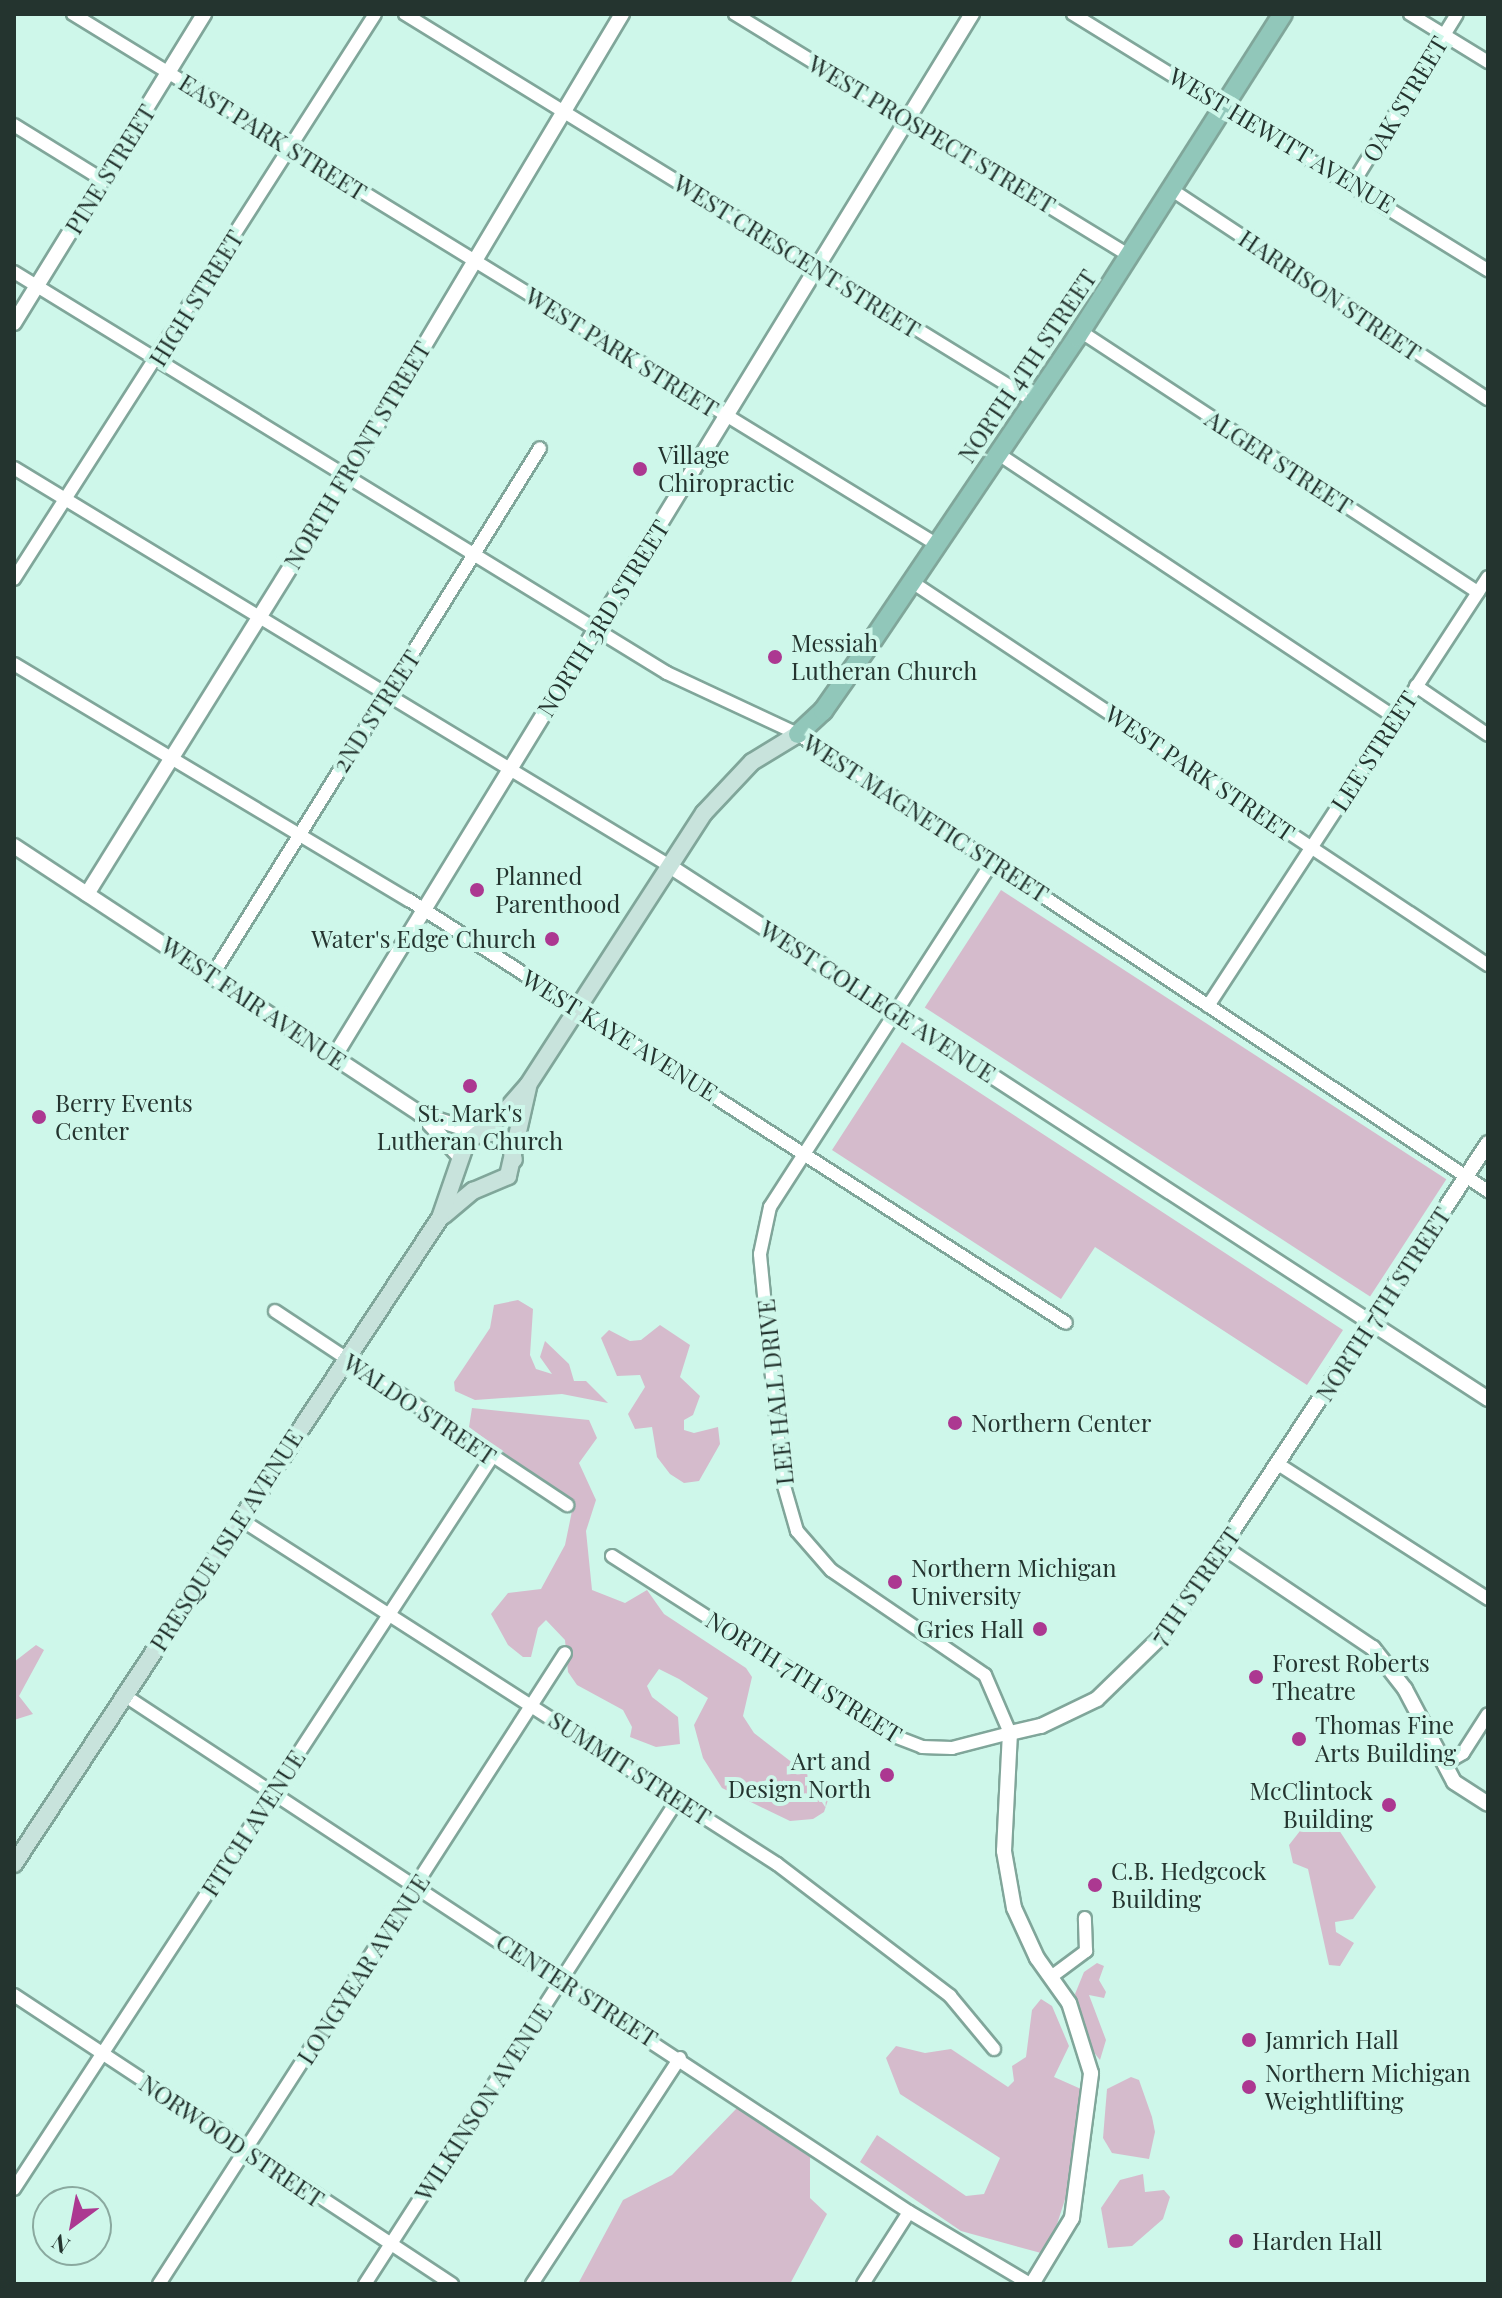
<!DOCTYPE html>
<style>
body{margin:0}
#map{position:relative;width:1502px;height:2298px;overflow:hidden;background:#cef7ea;font-family:"Playfair Display",serif}
div>[style]{position:absolute}
.green>*{inset:0;background:#d5bbcc;transform-origin:0 0}
.roads{filter:drop-shadow(2px 0 #80a69a) drop-shadow(-2px 0 #80a69a) drop-shadow(0 2px #80a69a) drop-shadow(0 -2px #80a69a)}
.minor>*{height:12px;margin:-6px;padding:0 6px;transform-origin:6px;border-radius:6px;background:#fff}
.tertiary>*{height:14px;margin:-7px;padding:0 7px;transform-origin:7px;border-radius:7px;background:#fff}
.secondary>*{height:16px;margin:-8px;padding:0 8px;transform-origin:8px;border-radius:8px;background:#c8e3dc}
.primary>*{height:18px;margin:-9px;padding:0 9px;transform-origin:9px;border-radius:9px;background:#91c7ba}
.dots>*{width:22px;height:22px;translate:-50% -50%;box-sizing:border-box;border:4px solid #cef7ea;border-radius:50%}
span{translate:-50% -50%;white-space:nowrap;text-align:center;line-height:1.15;-webkit-text-stroke:8px #cef7ea;paint-order:stroke}
.street-label{font-size:24px;color:#24342f}
.poi-label{font-size:24px;color:#24342f}
.left{translate:0 -50%;text-align:left}
.right{translate:-100% -50%;text-align:right}
.frame{position:absolute;inset:0;border:16px solid #24342f;pointer-events:none}
.north{position:absolute;left:32px;top:2186px;width:80px;height:80px;box-sizing:border-box;background:#cef7ea;border:2px solid #8aa99f;border-radius:50%;rotate:212deg;font-size:22px;font-weight:700;line-height:32px;text-align:center;color:#24342f}
.north::after{content:'';display:block;margin:auto;width:28px;height:36px;background:#ac3891;clip-path:polygon(50% 0,100% 100%,50% 72%,0 100%)}
</style>
<div id="map">
<div class="green">
<i style="left:1001px;top:890px;width:531px;height:140px;rotate:33deg"></i>
<i style="clip-path:polygon(902px 1042px,1343px 1330px,1307px 1385px,1095px 1247px,1061px 1299px,832px 1150px)"></i>
<i style="clip-path:polygon(518px 1300px,533px 1309px,530px 1355px,536px 1369px,552px 1374px,540px 1357px,545px 1341px,569px 1364px,574px 1381px,586px 1381px,608px 1403px,562px 1394px,475px 1400px,455px 1391px,454px 1382px,490px 1328px,494px 1305px)"></i>
<i style="clip-path:polygon(660px 1325px,690px 1345px,680px 1377px,700px 1396px,693px 1415px,684px 1420px,684px 1430px,694px 1433px,718px 1427px,720px 1444px,699px 1481px,684px 1483px,670px 1474px,657px 1457px,652px 1427px,635px 1429px,628px 1414px,645px 1387px,640px 1375px,617px 1376px,601px 1338px,609px 1330px,630px 1341px,641px 1340px)"></i>
<i style="clip-path:polygon(472px 1408px,589px 1420px,597px 1438px,579px 1463px,596px 1500px,586px 1531px,592px 1590px,625px 1603px,647px 1590px,664px 1614px,746px 1668px,752px 1677px,743px 1716px,754px 1733px,820px 1784px,829px 1797px,824px 1812px,813px 1819px,790px 1821px,722px 1788px,703px 1758px,694px 1725px,708px 1698px,679px 1679px,659px 1669px,647px 1686px,652px 1697px,678px 1717px,680px 1744px,656px 1747px,630px 1737px,632px 1727px,623px 1710px,577px 1685px,568px 1672px,565px 1640px,546px 1620px,538px 1628px,531px 1657px,523px 1657px,508px 1645px,491px 1614px,508px 1593px,541px 1589px,565px 1545px,572px 1511px,560px 1494px,469px 1427px)"></i>
<i style="clip-path:polygon(36px 1645px,44px 1650px,19px 1696px,33px 1714px,14px 1720px,14px 1662px)"></i>
<i style="clip-path:polygon(1326px 1810px,1376px 1887px,1353px 1919px,1335px 1922px,1336px 1932px,1354px 1943px,1340px 1966px,1329px 1965px,1308px 1869px,1293px 1863px,1289px 1845px,1314px 1813px)"></i>
<i style="clip-path:polygon(1097px 1963px,1104px 1966px,1099px 1980px,1106px 1992px,1104px 1998px,1089px 1995px,1106px 2040px,1100px 2060px,1092px 2050px,1075px 1994px,1084px 1972px)"></i>
<i style="clip-path:polygon(1041px 1999px,1052px 2006px,1069px 2046px,1054px 2077px,1081px 2089px,1069px 2187px,1049px 2249px,1041px 2253px,961px 2231px,860px 2162px,877px 2135px,966px 2196px,984px 2194px,1000px 2158px,900px 2094px,886px 2058px,896px 2046px,925px 2053px,951px 2049px,1008px 2087px,1014px 2081px,1012px 2066px,1026px 2057px,1032px 2010px)"></i>
<i style="clip-path:polygon(1131px 2077px,1139px 2080px,1152px 2117px,1155px 2132px,1149px 2159px,1112px 2153px,1103px 2138px,1107px 2089px)"></i>
<i style="clip-path:polygon(737px 2108px,810px 2157px,810px 2198px,827px 2214px,790px 2284px,578px 2284px,623px 2200px,672px 2175px)"></i>
<i style="clip-path:polygon(1143px 2174px,1145px 2192px,1164px 2190px,1170px 2197px,1163px 2219px,1132px 2246px,1108px 2248px,1101px 2208px,1120px 2180px)"></i>
</div>
<div class="roads">
<div class="minor">
<i style="left:73px;top:14px;width:1013px;rotate:31.56deg"></i>
<i style="left:405px;top:14px;width:736px;rotate:31.62deg"></i>
<i style="left:735px;top:14px;width:462px;rotate:31.5deg"></i>
<i style="left:1073px;top:14px;width:488px;rotate:31.7deg"></i>
<i style="left:1410px;top:14px;width:92px;rotate:31.6deg"></i>
<i style="left:14px;top:125px;width:105px;rotate:31.7deg"></i>
<i style="left:1353px;top:183px;width:198px;rotate:-58.4deg"></i>
<i style="left:1172px;top:190px;width:379px;rotate:33.5deg"></i>
<i style="left:14px;top:272px;width:766px;rotate:31.55deg"></i>
<i style="left:667px;top:673px;width:145px;rotate:25deg"></i>
<i style="left:798px;top:734px;width:828px;rotate:33.52deg"></i>
<i style="left:1080px;top:331px;width:476px;rotate:33.3deg"></i>
<i style="left:997px;top:453px;width:479px;rotate:33.6deg"></i>
<i style="left:14px;top:468px;width:765px;rotate:31.26deg"></i>
<i style="left:14px;top:579px;width:670px;rotate:-57.42deg"></i>
<i style="left:912px;top:582px;width:692px;rotate:33.62deg"></i>
<i style="left:14px;top:664px;width:460px;rotate:30.9deg"></i>
<i style="left:409px;top:900px;width:781px;rotate:32.77deg"></i>
<i style="left:1416px;top:686px;width:87px;rotate:34.2deg"></i>
<i style="left:213px;top:974px;width:619px;rotate:-58.13deg"></i>
<i style="left:1208px;top:1006px;width:512px;rotate:-56.87deg"></i>
<i style="left:275px;top:1311px;width:351px;rotate:33.6deg"></i>
<i style="left:1278px;top:1464px;width:250px;rotate:32.7deg"></i>
<i style="left:240px;top:1519px;width:638px;rotate:32.72deg"></i>
<i style="left:777px;top:1864px;width:218px;rotate:37.3deg"></i>
<i style="left:950px;top:1996px;width:69px;rotate:50.3deg"></i>
<i style="left:612px;top:1556px;width:335px;rotate:32.6deg"></i>
<i style="left:894px;top:1736px;width:30px;rotate:21deg"></i>
<i style="left:922px;top:1747px;width:30px;rotate:2deg"></i>
<i style="left:952px;top:1748px;width:60px;rotate:-14.5deg"></i>
<i style="left:1010px;top:1733px;width:63px;rotate:-113.3deg"></i>
<i style="left:985px;top:1675px;width:186px;rotate:-145.7deg"></i>
<i style="left:831px;top:1570px;width:52px;rotate:-131.1deg"></i>
<i style="left:797px;top:1531px;width:54px;rotate:-106.1deg"></i>
<i style="left:782px;top:1479px;width:226px;rotate:-95.6deg"></i>
<i style="left:760px;top:1254px;width:48px;rotate:-78deg"></i>
<i style="left:770px;top:1207px;width:413px;rotate:-57.2deg"></i>
<i style="left:124px;top:1695px;width:940px;rotate:33.37deg"></i>
<i style="left:909px;top:2212px;width:141px;rotate:30.8deg"></i>
<i style="left:1444px;top:1764px;width:22px;rotate:-30deg"></i>
<i style="left:1463px;top:1753px;width:46px;rotate:-57.3deg"></i>
<i style="left:1051px;top:1977px;width:44px;rotate:-36.6deg"></i>
<i style="left:1086px;top:1951px;width:33px;rotate:-92deg"></i>
<i style="left:14px;top:1995px;width:525px;rotate:33.42deg"></i>
<i style="left:14px;top:2189px;width:874px;rotate:-56.86deg"></i>
<i style="left:159px;top:2284px;width:750px;rotate:-57.24deg"></i>
<i style="left:365px;top:2284px;width:577px;rotate:-57.16deg"></i>
<i style="left:532px;top:2284px;width:270px;rotate:-56.8deg"></i>
<i style="left:863px;top:2284px;width:85px;rotate:-57.4deg"></i>
</div>
<div class="tertiary">
<i style="left:14px;top:323px;width:363px;rotate:-58.4deg"></i>
<i style="left:14px;top:846px;width:486px;rotate:33.4deg"></i>
<i style="left:420px;top:1114px;width:62px;rotate:17.9deg"></i>
<i style="left:668px;top:865px;width:979px;rotate:33.07deg"></i>
<i style="left:87px;top:894px;width:479px;rotate:-58.1deg"></i>
<i style="left:340px;top:487px;width:551px;rotate:-59.2deg"></i>
<i style="left:334px;top:1057px;width:1223px;rotate:-58.55deg"></i>
<i style="left:429px;top:1123px;width:47px;rotate:47.6deg"></i>
<i style="left:1223px;top:1547px;width:181px;rotate:34deg"></i>
<i style="left:1373px;top:1648px;width:52px;rotate:52deg"></i>
<i style="left:1405px;top:1689px;width:105px;rotate:62.2deg"></i>
<i style="left:1454px;top:1782px;width:40px;rotate:32.9deg"></i>
<i style="left:1032px;top:2284px;width:77px;rotate:-58.8deg"></i>
<i style="left:1072px;top:2218px;width:146px;rotate:-82.5deg"></i>
<i style="left:1091px;top:2073px;width:73px;rotate:-107.4deg"></i>
<i style="left:1069px;top:2003px;width:55px;rotate:-125.4deg"></i>
<i style="left:1037px;top:1958px;width:55px;rotate:-114.7deg"></i>
<i style="left:1014px;top:1908px;width:58px;rotate:-100deg"></i>
<i style="left:1004px;top:1851px;width:118px;rotate:-87.1deg"></i>
<i style="left:1010px;top:1733px;width:32px;rotate:-13deg"></i>
<i style="left:1041px;top:1726px;width:62px;rotate:-25.7deg"></i>
<i style="left:1097px;top:1699px;width:98px;rotate:-44.2deg"></i>
<i style="left:1167px;top:1631px;width:584px;rotate:-56.66deg"></i>
</div>
<div class="secondary">
<i style="left:487px;top:1132px;width:62px;rotate:-48.9deg"></i>
<i style="left:528px;top:1085px;width:324px;rotate:-57.1deg"></i>
<i style="left:704px;top:813px;width:70px;rotate:-46.7deg"></i>
<i style="left:752px;top:762px;width:54px;rotate:-31.3deg"></i>
<i style="left:444px;top:1215px;width:38px;rotate:-40deg"></i>
<i style="left:473px;top:1191px;width:38px;rotate:-23deg"></i>
<i style="left:508px;top:1176px;width:91px;rotate:-77.3deg"></i>
<i style="left:14px;top:1864px;width:774px;rotate:-56.6deg"></i>
<i style="left:440px;top:1218px;width:79px;rotate:-70.9deg"></i>
<i style="left:466px;top:1143px;width:16px;rotate:-38deg"></i>
<i style="left:479px;top:1133px;width:17px"></i>
<i style="left:496px;top:1133px;width:17px;rotate:36deg"></i>
<i style="left:510px;top:1143px;width:17px;rotate:77deg"></i>
</div>
<div class="primary">
<i style="left:798px;top:734px;width:34px;rotate:-43deg"></i>
<i style="left:823px;top:711px;width:82px;rotate:-55deg"></i>
<i style="left:870px;top:644px;width:370px;rotate:-56deg"></i>
<i style="left:1077px;top:337px;width:383px;rotate:-57.5deg"></i>
</div>
</div>
<div class="dots">
<i style="left:640px;top:469px;background:#ac3891"></i>
<i style="left:775px;top:657px;background:#ac3891"></i>
<i style="left:477px;top:890px;background:#ac3891"></i>
<i style="left:552px;top:939px;background:#ac3891"></i>
<i style="left:470px;top:1086px;background:#ac3891"></i>
<i style="left:39px;top:1117px;background:#ac3891"></i>
<i style="left:955px;top:1423px;background:#ac3891"></i>
<i style="left:895px;top:1582px;background:#ac3891"></i>
<i style="left:1040px;top:1629px;background:#ac3891"></i>
<i style="left:1256px;top:1677px;background:#ac3891"></i>
<i style="left:1299px;top:1739px;background:#ac3891"></i>
<i style="left:887px;top:1775px;background:#ac3891"></i>
<i style="left:1389px;top:1805px;background:#ac3891"></i>
<i style="left:1095px;top:1885px;background:#ac3891"></i>
<i style="left:1249px;top:2040px;background:#ac3891"></i>
<i style="left:1249px;top:2087px;background:#ac3891"></i>
<i style="left:1236px;top:2241px;background:#ac3891"></i>
</div>
<div class="street-label">
<span style="left:1405px;top:99px;rotate:-59deg">OAK STREET</span>
<span style="left:932px;top:134px;rotate:31deg">WEST PROSPECT STREET</span>
<span style="left:273px;top:137px;rotate:32deg">EAST PARK STREET</span>
<span style="left:1282px;top:140px;rotate:31deg">WEST HEWITT AVENUE</span>
<span style="left:110px;top:169px;rotate:-58deg">PINE STREET</span>
<span style="left:797px;top:256px;rotate:32deg">WEST CRESCENT STREET</span>
<span style="left:1330px;top:295px;rotate:34deg">HARRISON STREET</span>
<span style="left:196px;top:298px;rotate:-58deg">HIGH STREET</span>
<span style="left:622px;top:352px;rotate:32deg">WEST PARK STREET</span>
<span style="left:1027px;top:366px;rotate:-56deg">NORTH 4TH STREET</span>
<span style="left:357px;top:455px;rotate:-59deg">NORTH FRONT STREET</span>
<span style="left:1279px;top:462px;rotate:33deg">ALGER STREET</span>
<span style="left:603px;top:618px;rotate:-58deg">NORTH 3RD STREET</span>
<span style="left:376px;top:711px;rotate:-57deg">2ND STREET</span>
<span style="left:1374px;top:751px;rotate:-57deg">LEE STREET</span>
<span style="left:1200px;top:773px;rotate:34deg">WEST PARK STREET</span>
<span style="left:926px;top:818px;rotate:33deg">WEST MAGNETIC STREET</span>
<span style="left:878px;top:1001px;rotate:33deg">WEST COLLEGE AVENUE</span>
<span style="left:254px;top:1003px;rotate:34deg">WEST FAIR AVENUE</span>
<span style="left:620px;top:1035px;rotate:32deg">WEST KAYE AVENUE</span>
<span style="left:1383px;top:1304px;rotate:-57deg">NORTH 7TH STREET</span>
<span style="left:775px;top:1392px;rotate:-96deg">LEE HALL DRIVE</span>
<span style="left:420px;top:1409px;rotate:34deg">WALDO STREET</span>
<span style="left:226px;top:1540px;rotate:-57deg">PRESQUE ISLE AVENUE</span>
<span style="left:1195px;top:1586px;rotate:-55deg">7TH STREET</span>
<span style="left:804px;top:1677px;rotate:32deg">NORTH 7TH STREET</span>
<span style="left:630px;top:1768px;rotate:33deg">SUMMIT STREET</span>
<span style="left:253px;top:1823px;rotate:-57deg">FITCH AVENUE</span>
<span style="left:363px;top:1969px;rotate:-57deg">LONGYEAR AVENUE</span>
<span style="left:577px;top:1990px;rotate:33deg">CENTER STREET</span>
<span style="left:483px;top:2102px;rotate:-57deg">WILKINSON AVENUE</span>
<span style="left:232px;top:2141px;rotate:34deg">NORWOOD STREET</span>
</div>
<div class="poi-label">
<span class="left" style="left:658px;top:469px">Village<br>Chiropractic</span>
<span class="left" style="left:791px;top:657px">Messiah<br>Lutheran Church</span>
<span class="left" style="left:495px;top:890px">Planned<br>Parenthood</span>
<span class="right" style="left:536px;top:939px">Water's Edge Church</span>
<span class="left" style="left:55px;top:1117px">Berry Events<br>Center</span>
<span style="left:470px;top:1127px">St. Mark's<br>Lutheran Church</span>
<span class="left" style="left:971px;top:1423px">Northern Center</span>
<span class="left" style="left:911px;top:1582px">Northern Michigan<br>University</span>
<span class="right" style="left:1024px;top:1629px">Gries Hall</span>
<span class="left" style="left:1272px;top:1677px">Forest Roberts<br>Theatre</span>
<span class="left" style="left:1315px;top:1739px">Thomas Fine<br>Arts Building</span>
<span class="right" style="left:871px;top:1775px">Art and<br>Design North</span>
<span class="right" style="left:1373px;top:1805px">McClintock<br>Building</span>
<span class="left" style="left:1111px;top:1885px">C.B. Hedgcock<br>Building</span>
<span class="left" style="left:1265px;top:2040px">Jamrich Hall</span>
<span class="left" style="left:1265px;top:2087px">Northern Michigan<br>Weightlifting</span>
<span class="left" style="left:1252px;top:2241px">Harden Hall</span>
</div>
<div class="frame"></div>
<div class="north">N</div>
</div>
